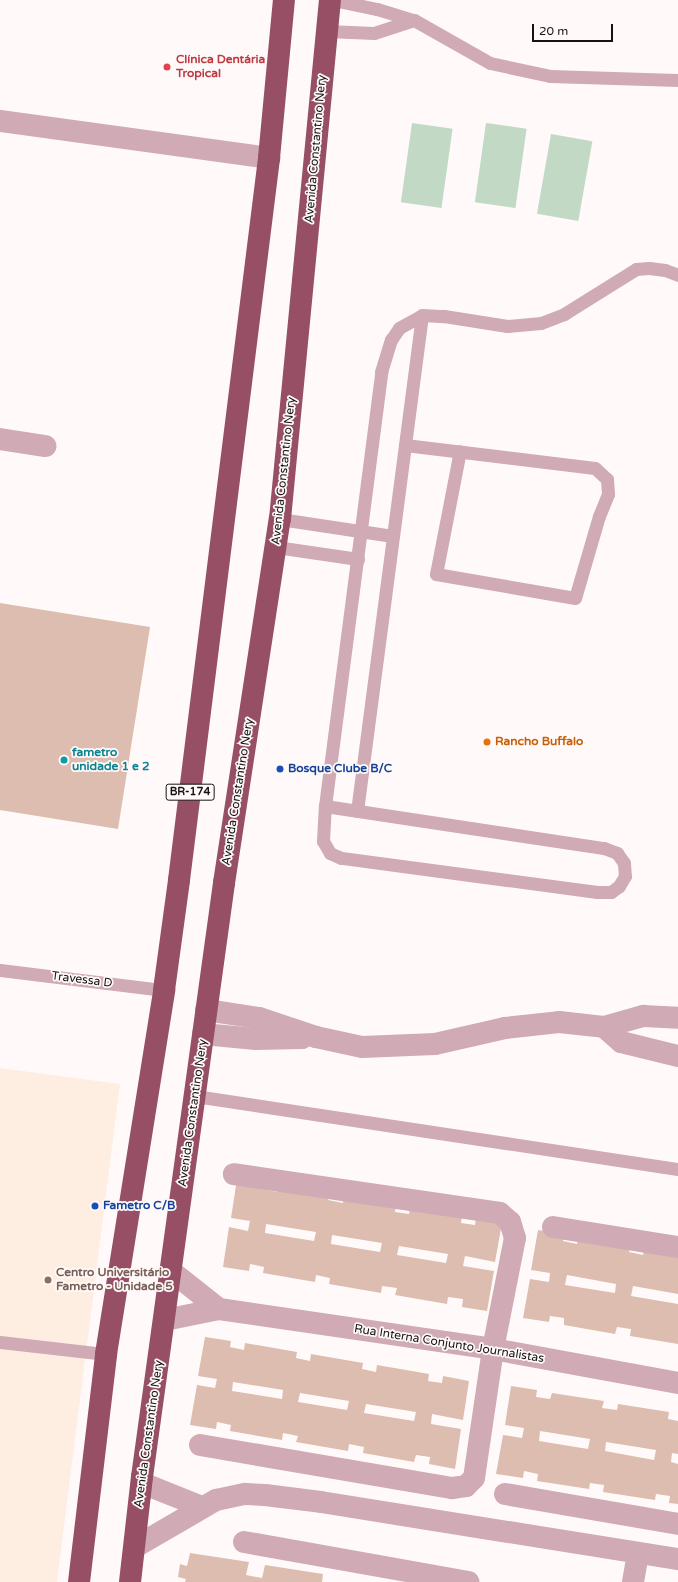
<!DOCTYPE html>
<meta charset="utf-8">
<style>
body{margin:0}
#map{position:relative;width:678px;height:1582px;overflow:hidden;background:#fffaf9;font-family:"Varela Round",sans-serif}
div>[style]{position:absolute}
.education>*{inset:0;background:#fdeee1}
.green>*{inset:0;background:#c2d9c6;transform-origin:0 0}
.building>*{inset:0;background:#dcbdaf}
.lane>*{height:13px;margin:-6.5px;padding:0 6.5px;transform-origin:6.5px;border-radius:6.5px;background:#d0abb5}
.street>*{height:22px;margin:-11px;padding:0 11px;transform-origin:11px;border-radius:11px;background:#d0abb5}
.highway>*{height:22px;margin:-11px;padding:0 11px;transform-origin:11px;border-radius:11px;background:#974f66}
.dots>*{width:11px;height:11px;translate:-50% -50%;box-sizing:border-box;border:2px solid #fffaf9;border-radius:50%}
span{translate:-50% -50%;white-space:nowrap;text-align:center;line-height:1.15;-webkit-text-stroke:3.5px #fffaf9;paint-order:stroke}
.shield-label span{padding:1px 3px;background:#fffaf9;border:1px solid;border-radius:3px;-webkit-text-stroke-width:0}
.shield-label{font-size:11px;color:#151413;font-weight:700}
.health-label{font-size:12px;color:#be3a42;font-weight:700}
.left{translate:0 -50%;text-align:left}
.street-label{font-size:12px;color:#151413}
.food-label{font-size:12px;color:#c56008;font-weight:700}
.culture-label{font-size:12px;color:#0d838f;font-weight:700}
.transit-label{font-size:12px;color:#164399;font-weight:700}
.education-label{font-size:12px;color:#785e54;font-weight:700}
.scale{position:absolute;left:532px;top:24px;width:81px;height:18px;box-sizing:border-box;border:2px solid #151413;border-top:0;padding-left:5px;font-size:12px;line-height:14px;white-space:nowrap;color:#151413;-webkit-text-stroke:3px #fffaf9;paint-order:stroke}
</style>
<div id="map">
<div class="education">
<i style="clip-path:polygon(0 1068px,120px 1084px,57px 1582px,0 1582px)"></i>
</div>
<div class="green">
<i style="left:412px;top:123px;width:41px;height:80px;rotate:8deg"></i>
<i style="left:486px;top:123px;width:41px;height:80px;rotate:8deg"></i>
<i style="left:551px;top:134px;width:42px;height:81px;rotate:10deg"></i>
</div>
<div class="building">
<i style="clip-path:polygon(0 603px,150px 627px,118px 829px,0 810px)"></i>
<i style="clip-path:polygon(evenodd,237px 1179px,264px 1183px,262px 1189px,277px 1192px,278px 1185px,329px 1194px,328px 1200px,343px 1203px,344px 1196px,396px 1205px,395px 1212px,409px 1214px,410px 1207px,462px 1216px,461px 1223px,475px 1225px,476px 1218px,502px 1223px,495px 1262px,465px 1256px,463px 1266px,494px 1271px,487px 1311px,462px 1307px,463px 1299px,448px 1297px,447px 1304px,395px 1295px,397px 1288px,382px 1286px,381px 1293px,329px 1284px,330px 1278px,316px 1275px,315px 1282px,263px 1273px,264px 1267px,250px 1264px,249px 1271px,223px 1267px,229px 1227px,248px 1231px,250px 1221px,231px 1218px,237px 1179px,266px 1224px,316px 1232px,314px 1241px,265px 1233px,266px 1224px,237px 1179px,332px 1235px,382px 1243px,380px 1252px,331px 1244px,332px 1235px,237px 1179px,399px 1246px,448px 1254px,446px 1263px,397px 1255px,399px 1246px)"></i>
<i style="clip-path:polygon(evenodd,538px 1230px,564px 1234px,563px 1241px,577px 1244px,578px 1237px,630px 1246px,629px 1252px,643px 1255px,644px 1248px,678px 1253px,678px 1294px,633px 1286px,631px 1296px,678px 1304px,678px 1344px,630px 1336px,631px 1329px,617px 1327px,615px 1334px,564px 1325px,564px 1318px,550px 1316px,549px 1322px,523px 1318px,530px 1279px,549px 1282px,550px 1273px,531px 1270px,538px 1230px,567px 1275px,616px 1284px,615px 1293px,565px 1285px,567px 1275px)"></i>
<i style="clip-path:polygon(evenodd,205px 1337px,231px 1341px,230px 1347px,244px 1350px,245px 1343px,297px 1352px,296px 1358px,310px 1361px,311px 1354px,363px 1363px,362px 1369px,376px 1372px,377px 1365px,429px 1374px,428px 1381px,442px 1383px,443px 1376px,469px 1381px,463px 1420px,432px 1414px,431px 1424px,461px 1429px,455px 1469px,429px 1464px,430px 1457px,416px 1455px,414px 1462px,363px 1453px,364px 1447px,349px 1444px,348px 1451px,296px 1442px,298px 1436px,283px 1433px,282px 1440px,230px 1431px,231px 1425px,217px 1422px,216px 1429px,190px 1425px,197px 1385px,215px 1388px,217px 1379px,198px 1376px,205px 1337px,233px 1382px,283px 1390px,282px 1399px,232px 1391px,233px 1382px,205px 1337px,300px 1393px,349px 1401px,347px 1410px,298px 1402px,300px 1393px,205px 1337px,366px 1404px,416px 1412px,414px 1421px,364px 1413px,366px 1404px)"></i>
<i style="clip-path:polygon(evenodd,511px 1386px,537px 1390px,536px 1397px,550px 1399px,552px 1393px,604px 1401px,602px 1408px,617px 1410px,618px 1404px,669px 1412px,668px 1419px,678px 1421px,678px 1454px,672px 1453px,671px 1462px,678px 1464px,678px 1504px,669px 1503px,670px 1496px,656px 1494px,655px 1500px,603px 1492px,604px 1485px,590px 1483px,589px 1489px,537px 1481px,538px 1474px,524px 1471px,523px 1478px,496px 1474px,503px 1435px,522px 1438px,524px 1428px,505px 1425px,511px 1386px,540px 1431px,590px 1439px,588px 1449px,539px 1441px,540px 1431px,511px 1386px,606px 1442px,656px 1450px,654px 1460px,605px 1451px,606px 1442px)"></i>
<i style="clip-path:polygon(190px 1553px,249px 1562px,246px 1575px,262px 1578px,265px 1565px,323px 1574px,322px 1582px,185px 1582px,186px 1579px,178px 1577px,180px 1564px,187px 1566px)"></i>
</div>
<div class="lane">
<i style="left:333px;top:0;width:45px;rotate:11.6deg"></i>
<i style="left:377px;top:9px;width:39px;rotate:17deg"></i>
<i style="left:414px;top:20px;width:87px;rotate:29.5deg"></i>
<i style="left:490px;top:63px;width:61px;rotate:12.2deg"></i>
<i style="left:550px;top:76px;width:128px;rotate:1.8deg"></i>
<i style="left:327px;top:31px;width:47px;rotate:2.4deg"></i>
<i style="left:374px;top:33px;width:42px;rotate:-18deg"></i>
<i style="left:405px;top:445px;width:191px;rotate:6.9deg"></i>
<i style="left:595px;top:468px;width:16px;rotate:43deg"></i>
<i style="left:607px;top:479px;width:15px;rotate:86deg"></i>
<i style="left:608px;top:494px;width:24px;rotate:112deg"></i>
<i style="left:599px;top:516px;width:85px;rotate:106.3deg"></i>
<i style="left:575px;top:598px;width:141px;rotate:-170.2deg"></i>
<i style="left:436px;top:574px;width:125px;rotate:-79deg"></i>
<i style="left:280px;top:519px;width:114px;rotate:8.6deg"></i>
<i style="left:276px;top:547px;width:83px;rotate:8.3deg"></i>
<i style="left:325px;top:806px;width:282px;rotate:8.6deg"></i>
<i style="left:604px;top:848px;width:14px;rotate:21deg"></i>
<i style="left:617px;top:853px;width:12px;rotate:55deg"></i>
<i style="left:624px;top:863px;width:13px;rotate:86deg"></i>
<i style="left:625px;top:876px;width:12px;rotate:121deg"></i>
<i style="left:619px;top:886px;width:10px;rotate:143deg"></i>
<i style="left:611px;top:892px;width:14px;rotate:180deg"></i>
<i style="left:597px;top:892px;width:258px;rotate:-172.4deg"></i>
<i style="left:341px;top:858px;width:12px;rotate:-156deg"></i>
<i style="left:330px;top:853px;width:14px;rotate:-120deg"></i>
<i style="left:323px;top:841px;width:35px;rotate:-87deg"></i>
<i style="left:325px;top:806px;width:438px;rotate:-82.6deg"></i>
<i style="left:381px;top:372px;width:34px;rotate:-73deg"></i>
<i style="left:391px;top:340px;width:14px;rotate:-56deg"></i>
<i style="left:399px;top:328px;width:26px;rotate:-29deg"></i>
<i style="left:422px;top:315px;width:22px;rotate:3deg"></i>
<i style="left:444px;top:316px;width:64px;rotate:9deg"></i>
<i style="left:507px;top:326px;width:34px;rotate:-5deg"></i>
<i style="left:541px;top:323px;width:25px;rotate:-21deg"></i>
<i style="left:564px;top:314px;width:85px;rotate:-32deg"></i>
<i style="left:636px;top:269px;width:13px;rotate:-4deg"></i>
<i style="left:649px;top:268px;width:16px;rotate:7deg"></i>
<i style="left:665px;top:270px;width:14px;rotate:21deg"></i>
<i style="left:357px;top:811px;width:500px;rotate:-82.53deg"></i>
<i style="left:0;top:970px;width:165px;rotate:7deg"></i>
<i style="left:195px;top:1096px;width:488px;rotate:8.6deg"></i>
<i style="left:0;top:1342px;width:107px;rotate:6.5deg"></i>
</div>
<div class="street">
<i style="left:0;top:121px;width:272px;rotate:7.8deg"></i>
<i style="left:0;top:439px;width:46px;rotate:8.8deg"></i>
<i style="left:206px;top:1010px;width:54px;rotate:8.6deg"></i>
<i style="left:259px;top:1018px;width:60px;rotate:18.4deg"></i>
<i style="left:316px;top:1037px;width:47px;rotate:12.3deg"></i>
<i style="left:362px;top:1047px;width:73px;rotate:-2.4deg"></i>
<i style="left:435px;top:1044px;width:72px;rotate:-12.9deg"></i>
<i style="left:505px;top:1028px;width:54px;rotate:-6.3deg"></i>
<i style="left:559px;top:1022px;width:45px;rotate:6.3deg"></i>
<i style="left:604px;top:1027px;width:23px;rotate:41deg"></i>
<i style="left:621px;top:1042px;width:59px;rotate:13.8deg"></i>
<i style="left:604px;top:1027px;width:41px;rotate:-15.8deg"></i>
<i style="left:643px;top:1016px;width:35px;rotate:3deg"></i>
<i style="left:203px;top:1034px;width:53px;rotate:5.4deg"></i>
<i style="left:256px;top:1039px;width:46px;rotate:-1.2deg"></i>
<i style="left:553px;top:1227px;width:127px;rotate:9.1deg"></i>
<i style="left:171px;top:1271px;width:61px;rotate:38.4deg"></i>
<i style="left:165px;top:1320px;width:55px;rotate:-11.5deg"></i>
<i style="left:219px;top:1309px;width:277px;rotate:8.3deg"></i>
<i style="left:493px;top:1349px;width:188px;rotate:10.4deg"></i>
<i style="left:200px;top:1445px;width:256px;rotate:9.7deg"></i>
<i style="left:452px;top:1488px;width:14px;rotate:-8deg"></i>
<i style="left:466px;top:1486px;width:11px;rotate:-45deg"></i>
<i style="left:474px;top:1478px;width:130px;rotate:-81.6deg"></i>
<i style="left:493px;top:1349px;width:113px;rotate:-78.8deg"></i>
<i style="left:515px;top:1238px;width:17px;rotate:-107deg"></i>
<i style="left:510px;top:1222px;width:13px;rotate:-138deg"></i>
<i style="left:500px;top:1213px;width:269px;rotate:-171.7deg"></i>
<i style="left:142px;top:1483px;width:65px;rotate:21.8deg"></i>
<i style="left:505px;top:1494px;width:176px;rotate:9.8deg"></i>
<i style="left:244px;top:1542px;width:228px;rotate:10.1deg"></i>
<i style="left:135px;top:1547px;width:94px;rotate:-30.1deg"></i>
<i style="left:216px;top:1500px;width:30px;rotate:-12deg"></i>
<i style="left:245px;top:1494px;width:20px;rotate:3deg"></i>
<i style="left:265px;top:1495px;width:56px;rotate:7.1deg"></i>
<i style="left:321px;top:1502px;width:362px;rotate:9.1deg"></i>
<i style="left:633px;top:1582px;width:29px;rotate:-80deg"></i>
</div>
<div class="highway">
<i style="left:79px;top:1582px;width:230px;rotate:-83.2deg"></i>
<i style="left:106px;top:1354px;width:369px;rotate:-80.9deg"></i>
<i style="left:164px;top:990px;width:111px;rotate:-82.2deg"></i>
<i style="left:179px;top:880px;width:728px;rotate:-82.89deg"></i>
<i style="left:269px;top:158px;width:159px;rotate:-84.6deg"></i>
<i style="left:130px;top:1582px;width:106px;rotate:-83.5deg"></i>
<i style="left:142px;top:1477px;width:600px;rotate:-82.14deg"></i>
<i style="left:224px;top:883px;width:368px;rotate:-81.3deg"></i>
<i style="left:280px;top:519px;width:521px;rotate:-84.5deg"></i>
</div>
<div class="dots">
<i style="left:167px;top:67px;background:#e0444e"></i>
<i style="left:487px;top:742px;background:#e8710a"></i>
<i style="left:64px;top:760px;background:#0f9aa8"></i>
<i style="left:280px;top:769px;background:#1a4fb4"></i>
<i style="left:95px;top:1206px;background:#1a4fb4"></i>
<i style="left:48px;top:1280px;background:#8d6e63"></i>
</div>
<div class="shield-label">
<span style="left:190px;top:792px">BR-174</span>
</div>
<div class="health-label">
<span class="left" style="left:176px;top:67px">Clínica Dentária<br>Tropical</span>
</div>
<div class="street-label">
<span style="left:316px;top:149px;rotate:-85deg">Avenida Constantino Nery</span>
<span style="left:284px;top:471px;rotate:-84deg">Avenida Constantino Nery</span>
<span style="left:238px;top:792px;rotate:-81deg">Avenida Constantino Nery</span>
<span style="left:82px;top:980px;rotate:7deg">Travessa D</span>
<span style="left:193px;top:1113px;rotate:-82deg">Avenida Constantino Nery</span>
<span style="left:449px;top:1344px;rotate:9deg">Rua Interna Conjunto Journalistas</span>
<span style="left:149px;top:1434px;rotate:-82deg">Avenida Constantino Nery</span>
</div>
<div class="food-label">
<span class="left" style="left:495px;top:742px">Rancho Buffalo</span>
</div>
<div class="culture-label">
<span class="left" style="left:72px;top:760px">fametro<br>unidade 1 e 2</span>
</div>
<div class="transit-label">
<span class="left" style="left:288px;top:769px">Bosque Clube B/C</span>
<span class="left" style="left:103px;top:1206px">Fametro C/B</span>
</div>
<div class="education-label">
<span class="left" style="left:56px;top:1280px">Centro Universitário<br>Fametro - Unidade 5</span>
</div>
<div class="scale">20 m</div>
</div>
